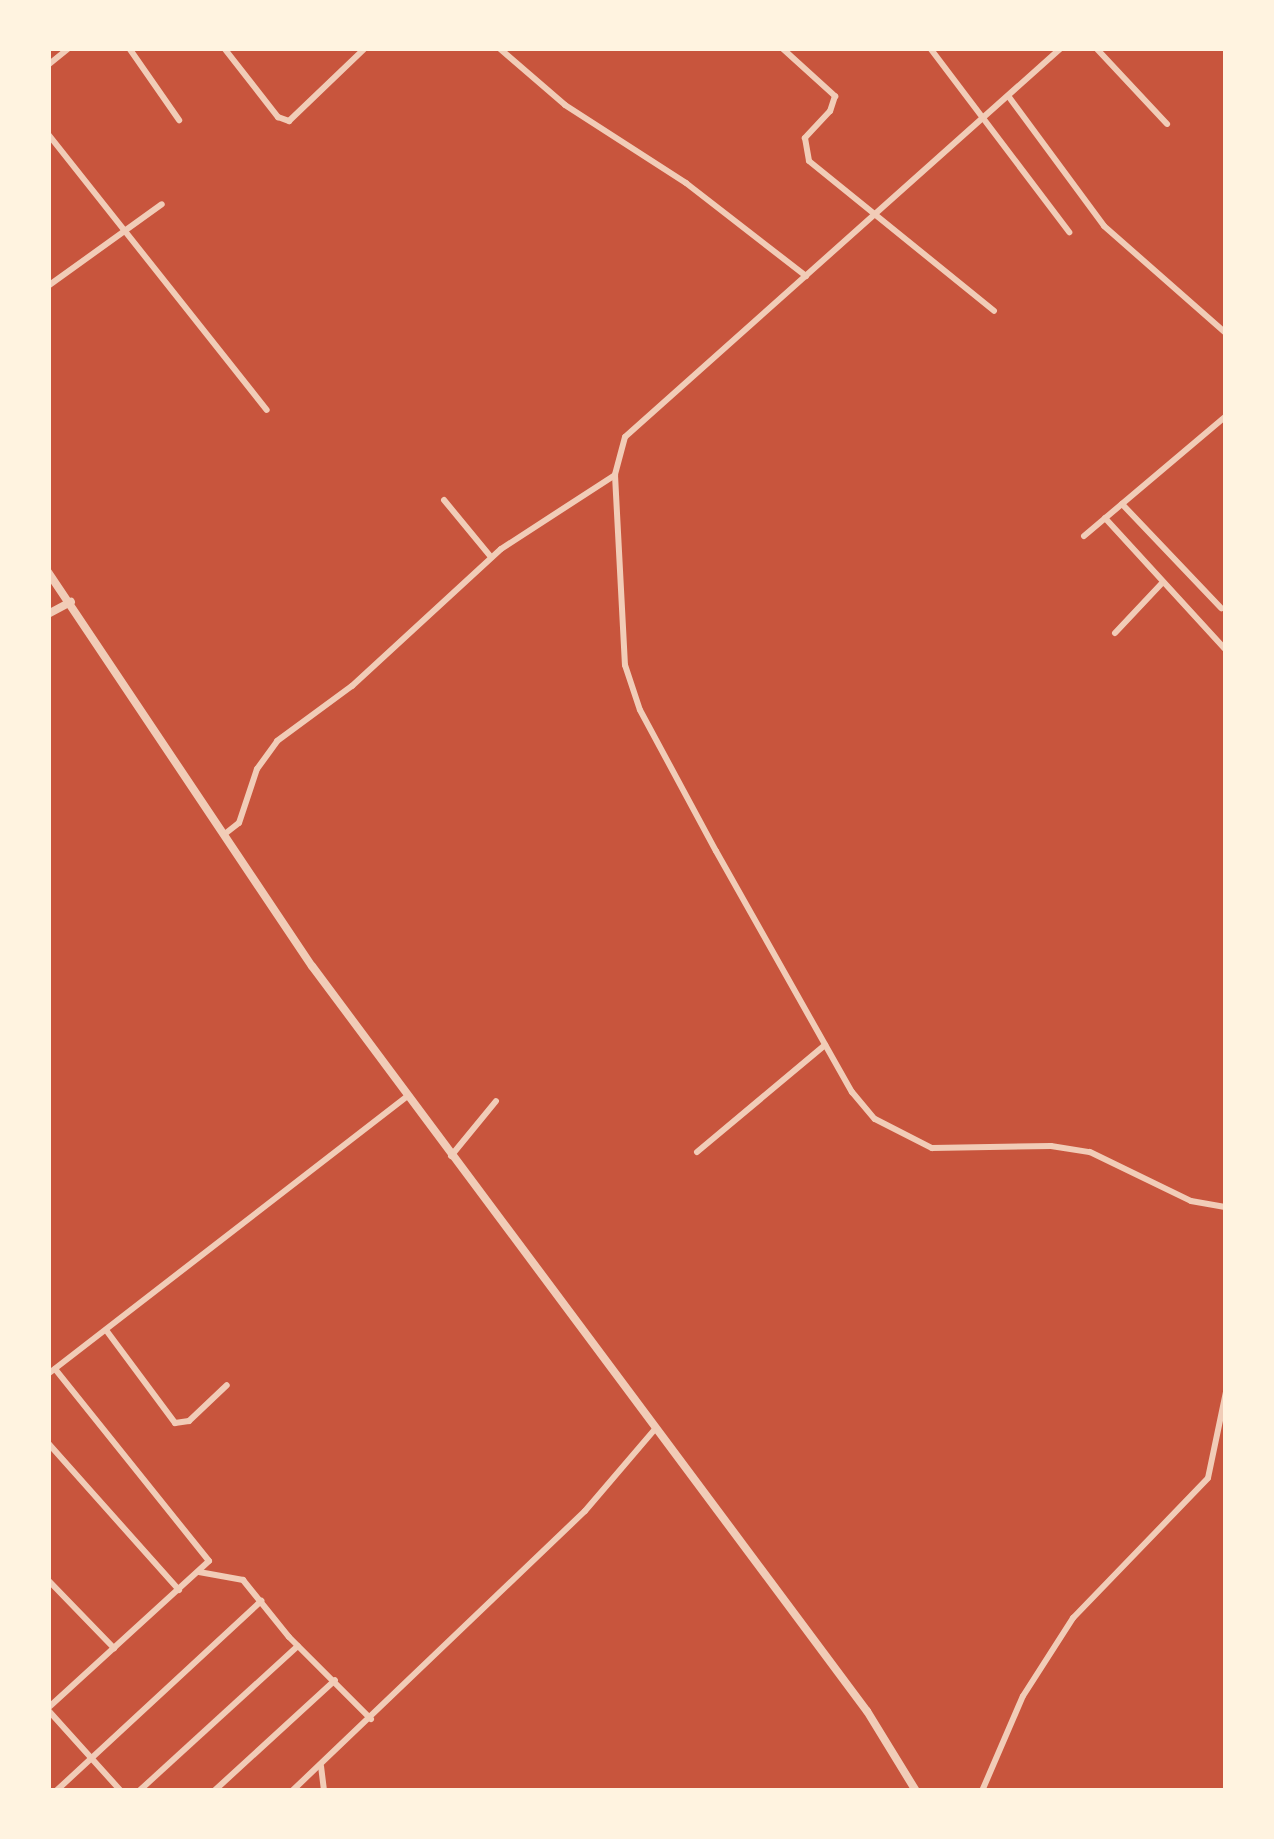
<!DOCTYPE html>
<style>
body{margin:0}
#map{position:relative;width:1274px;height:1839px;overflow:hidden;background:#c8553d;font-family:Inter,sans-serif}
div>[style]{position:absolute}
.minor>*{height:6px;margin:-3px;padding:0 3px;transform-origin:3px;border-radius:3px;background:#f1ccb7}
.tertiary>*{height:8px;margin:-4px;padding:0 4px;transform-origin:4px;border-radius:4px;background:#f1ccb7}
span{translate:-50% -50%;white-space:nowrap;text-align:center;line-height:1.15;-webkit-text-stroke:9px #fff3e0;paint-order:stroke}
.frame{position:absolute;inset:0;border:51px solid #fff3e0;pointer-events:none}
</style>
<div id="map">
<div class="minor">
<i style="left:129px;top:48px;width:88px;rotate:55.2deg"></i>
<i style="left:224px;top:48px;width:88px;rotate:52deg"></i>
<i style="left:278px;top:117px;width:12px;rotate:20deg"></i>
<i style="left:289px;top:121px;width:105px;rotate:-43.8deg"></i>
<i style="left:499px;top:48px;width:87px;rotate:40.8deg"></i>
<i style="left:565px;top:105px;width:144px;rotate:32.8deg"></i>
<i style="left:686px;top:183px;width:152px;rotate:37.8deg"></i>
<i style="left:782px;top:48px;width:72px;rotate:42.2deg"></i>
<i style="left:835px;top:96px;width:16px;rotate:108deg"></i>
<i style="left:830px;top:111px;width:37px;rotate:133deg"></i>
<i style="left:805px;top:138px;width:23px;rotate:80deg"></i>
<i style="left:809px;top:161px;width:238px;rotate:39deg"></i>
<i style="left:930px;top:48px;width:231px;rotate:52.9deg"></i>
<i style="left:1061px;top:48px;width:584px;rotate:138.26deg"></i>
<i style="left:625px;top:437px;width:39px;rotate:105deg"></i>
<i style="left:615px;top:475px;width:190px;rotate:87deg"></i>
<i style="left:625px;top:665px;width:47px;rotate:71.6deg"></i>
<i style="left:640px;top:710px;width:160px;rotate:61.7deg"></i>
<i style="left:716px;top:851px;width:277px;rotate:60.6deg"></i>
<i style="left:852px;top:1092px;width:35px;rotate:50deg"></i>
<i style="left:875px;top:1119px;width:64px;rotate:27deg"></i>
<i style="left:932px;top:1148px;width:119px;rotate:-1deg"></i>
<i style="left:1051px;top:1146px;width:39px;rotate:9deg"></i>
<i style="left:1090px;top:1152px;width:112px;rotate:25.9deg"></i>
<i style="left:1191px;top:1201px;width:36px;rotate:10deg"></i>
<i style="left:1096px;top:48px;width:104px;rotate:46.9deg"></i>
<i style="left:48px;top:65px;width:27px;rotate:-39deg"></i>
<i style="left:1009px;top:97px;width:160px;rotate:53.6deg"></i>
<i style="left:1104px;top:226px;width:162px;rotate:41.3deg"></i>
<i style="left:48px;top:134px;width:352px;rotate:51.6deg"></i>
<i style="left:48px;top:286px;width:140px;rotate:-35.7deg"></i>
<i style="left:444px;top:500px;width:74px;rotate:50.5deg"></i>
<i style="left:1122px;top:504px;width:144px;rotate:46.4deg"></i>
<i style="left:1105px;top:518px;width:179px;rotate:47.5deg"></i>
<i style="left:1084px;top:536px;width:186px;rotate:-40.2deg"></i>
<i style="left:1115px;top:633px;width:70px;rotate:-46.7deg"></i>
<i style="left:226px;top:833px;width:16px;rotate:-38deg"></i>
<i style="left:239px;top:823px;width:57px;rotate:-71.6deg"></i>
<i style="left:257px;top:769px;width:34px;rotate:-54deg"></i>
<i style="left:277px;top:741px;width:93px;rotate:-36.3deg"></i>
<i style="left:352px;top:686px;width:202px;rotate:-42.6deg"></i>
<i style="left:501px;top:549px;width:136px;rotate:-33deg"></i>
<i style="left:697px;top:1152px;width:167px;rotate:-39.9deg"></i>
<i style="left:451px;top:1156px;width:71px;rotate:-50.7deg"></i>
<i style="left:106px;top:1330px;width:116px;rotate:53.4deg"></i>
<i style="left:175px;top:1423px;width:14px;rotate:-8deg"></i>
<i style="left:189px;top:1421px;width:52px;rotate:-43.5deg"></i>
<i style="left:48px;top:1374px;width:453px;rotate:-37.7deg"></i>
<i style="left:48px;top:1443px;width:197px;rotate:48.3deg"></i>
<i style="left:199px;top:1572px;width:45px;rotate:10.3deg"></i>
<i style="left:243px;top:1580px;width:73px;rotate:51.1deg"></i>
<i style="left:289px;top:1637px;width:116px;rotate:45deg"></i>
<i style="left:48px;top:1580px;width:95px;rotate:45.9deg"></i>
<i style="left:48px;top:1708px;width:218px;rotate:-42.4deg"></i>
<i style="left:209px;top:1561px;width:246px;rotate:-128.7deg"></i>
<i style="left:48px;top:1710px;width:109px;rotate:48deg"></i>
<i style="left:321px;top:1766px;width:25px;rotate:83deg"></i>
<i style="left:56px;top:1791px;width:280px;rotate:-42.8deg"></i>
<i style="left:139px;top:1791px;width:215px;rotate:-42.4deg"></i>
<i style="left:214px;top:1791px;width:164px;rotate:-42.5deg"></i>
<i style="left:292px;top:1791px;width:405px;rotate:-43.7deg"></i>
<i style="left:585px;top:1511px;width:109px;rotate:-49.5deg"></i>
<i style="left:982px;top:1791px;width:103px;rotate:-66.7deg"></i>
<i style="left:1023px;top:1696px;width:93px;rotate:-57.3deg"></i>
<i style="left:1073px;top:1618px;width:194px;rotate:-46deg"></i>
<i style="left:1208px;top:1478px;width:88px;rotate:-78.2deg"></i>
</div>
<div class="tertiary">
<i style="left:48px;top:572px;width:474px;rotate:56.2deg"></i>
<i style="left:312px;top:966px;width:929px;rotate:53.32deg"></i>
<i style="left:867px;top:1711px;width:94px;rotate:58.5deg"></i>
<i style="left:48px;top:614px;width:26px;rotate:-28deg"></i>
</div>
<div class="frame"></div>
</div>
